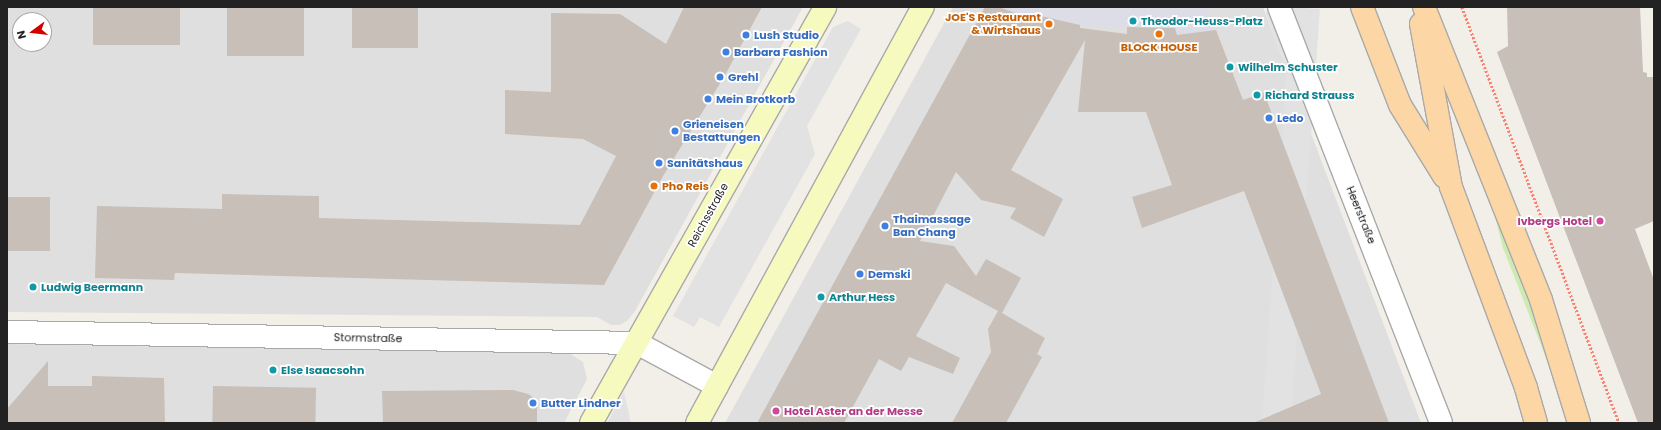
<!DOCTYPE html>
<meta charset="utf-8">
<style>
body{margin:0}
#map{position:relative;width:1661px;height:430px;overflow:hidden;background:#f2efe9;font-family:Poppins,sans-serif}
div>[style]{position:absolute}
.residential>*{inset:0;background:#e0dfdf}
.grass>*{inset:0;background:#cdebb0}
.parking>*{inset:0;background:#e2e2e2;transform-origin:0 0}
.plaza>*{inset:0;background:#dddde8}
.building>*{inset:0;background:#c7bfb8;transform-origin:0 0}
.path>*{height:2.5px;margin-top:-1.25px;transform-origin:0;background:repeating-linear-gradient(90deg,#fa8072 0 2px,transparent 0 4px)}
.roads{filter:drop-shadow(1px 0 #a9a9a9) drop-shadow(-1px 0 #a9a9a9) drop-shadow(0 1px #a9a9a9) drop-shadow(0 -1px #a9a9a9)}
.minor>*{height:22px;margin:-11px;padding:0 11px;transform-origin:11px;border-radius:11px;background:#fff}
.secondary>*{height:22px;margin:-11px;padding:0 11px;transform-origin:11px;border-radius:11px;background:#f7fabf}
.primary>*{height:22px;margin:-11px;padding:0 11px;transform-origin:11px;border-radius:11px;background:#fcd6a4}
.dots>*{width:11px;height:11px;translate:-50% -50%;box-sizing:border-box;border:2px solid #fff;border-radius:50%}
span{translate:-50% -50%;white-space:nowrap;text-align:center;line-height:1.15;-webkit-text-stroke:3.5px #fff;paint-order:stroke}
.food-label{font-size:11px;color:#c56008;font-weight:700}
.right{translate:-100% -50%;text-align:right}
.left{translate:0 -50%;text-align:left}
.culture-label{font-size:11px;color:#0d838f;font-weight:700}
.shop-label{font-size:11px;color:#366cbe;font-weight:700}
.street-label{font-size:11px;color:#222}
.hotel-label{font-size:11px;color:#b23c85;font-weight:700}
.frame{position:absolute;inset:0;border:8px solid #222;pointer-events:none}
.north{position:absolute;left:12px;top:12px;width:40px;height:40px;box-sizing:border-box;background:#fff;border:1px solid #a7a7a7;border-radius:50%;rotate:255deg;font-size:11px;font-weight:700;line-height:16px;text-align:center;color:#222}
.north::after{content:'';display:block;margin:auto;width:14px;height:18px;background:#d40000;clip-path:polygon(50% 0,100% 100%,50% 72%,0 100%)}
</style>
<div id="map">
<div class="residential">
<i style="clip-path:polygon(evenodd,7px 7px,803px 7px,635px 311px,628px 320px,620px 325px,611px 325px,597px 317px,7px 312px,7px 7px,20px 20px,44px 20px,44px 44px,20px 44px,20px 20px)"></i>
<i style="clip-path:polygon(953px 7px,1263px 7px,1421px 423px,725px 423px)"></i>
<i style="clip-path:polygon(7px 344px,569px 353px,583px 362px,587px 379px,564px 423px,7px 423px)"></i>
</div>
<div class="grass">
<i style="clip-path:polygon(1493px 209px,1550px 349px,1555px 381px,1503px 248px)"></i>
</div>
<div class="parking">
<i style="left:1291px;top:7px;width:29px;height:445px;rotate:4deg"></i>
<i style="left:1274px;top:9px;width:80px;height:9px;rotate:70deg"></i>
<i style="clip-path:polygon(848px 21px,861px 29px,807px 126px,815px 154px,719px 327px,700px 317px,694px 327px,673px 316px,833px 27px)"></i>
<i style="clip-path:polygon(624px 392px,631px 423px,607px 423px)"></i>
</div>
<div class="plaza">
<i style="clip-path:polygon(999px 7px,1207px 7px,1216px 30px,1177px 35px,1175px 28px,1080px 25px,1029px 18px)"></i>
</div>
<div class="building">
<i style="left:93px;top:7px;width:87px;height:38px"></i>
<i style="left:227px;top:7px;width:77px;height:49px"></i>
<i style="left:352px;top:7px;width:66px;height:41px"></i>
<i style="clip-path:polygon(684px 7px,762px 7px,724px 77px,663px 176px,604px 285px,175px 273px,174px 280px,95px 278px,97px 206px,222px 209px,222px 194px,319px 196px,319px 218px,580px 225px,616px 156px,583px 139px,505px 134px,505px 90px,551px 92px,551px 13px,620px 14px,666px 44px)"></i>
<i style="clip-path:polygon(985px 7px,999px 7px,1029px 18px,1032px 14px,1080px 25px,1080px 28px,1127px 34px,1127px 27px,1175px 28px,1177px 35px,1216px 30px,1243px 100px,1264px 93px,1389px 423px,1253px 423px,1321px 394px,1244px 191px,1142px 228px,1132px 197px,1172px 185px,1146px 112px,1078px 112px,1085px 40px,1011px 170px,1063px 199px,1044px 237px,1010px 218px,1016px 208px,981px 200px,956px 172px,920px 241px,954px 246px,976px 276px,986px 259px,1021px 278px,1002px 313px,1045px 338px,1037px 354px,1042px 357px,1006px 423px,952px 423px,991px 352px,988px 329px,998px 311px,946px 283px,916px 336px,960px 358px,953px 374px,909px 357px,901px 371px,879px 359px,844px 423px,757px 423px)"></i>
<i style="clip-path:polygon(1507px 7px,1640px 7px,1643px 72px,1647px 73px,1647px 77px,1654px 77px,1654px 221px,1635px 229px,1654px 280px,1654px 423px,1638px 423px,1497px 52px,1508px 46px)"></i>
<i style="left:7px;top:197px;width:43px;height:54px"></i>
<i style="clip-path:polygon(48px 361px,48px 386px,92px 386px,92px 376px,164px 378px,165px 423px,7px 423px,7px 409px)"></i>
<i style="left:213px;top:386px;width:103px;height:37px;rotate:1deg"></i>
<i style="clip-path:polygon(513px 390px,528px 394px,537px 400px,537px 423px,383px 423px,382px 391px)"></i>
</div>
<div class="path">
<i style="left:1462px;top:7px;width:445px;rotate:69.3deg"></i>
</div>
<div class="roads">
<div class="minor">
<i style="left:1279px;top:7px;width:446px;rotate:68.7deg"></i>
<i style="left:7px;top:332px;width:630px;rotate:1deg"></i>
<i style="left:637px;top:343px;width:91px;rotate:28.3deg"></i>
</div>
<div class="secondary">
<i style="left:591px;top:423px;width:477px;rotate:-60.6deg"></i>
<i style="left:697px;top:423px;width:473px;rotate:-61.5deg"></i>
</div>
<div class="primary">
<i style="left:1362px;top:7px;width:105px;rotate:68.8deg"></i>
<i style="left:1400px;top:105px;width:84px;rotate:58.2deg"></i>
<i style="left:1424px;top:7px;width:315px;rotate:68.2deg"></i>
<i style="left:1541px;top:300px;width:129px;rotate:72.8deg"></i>
<i style="left:1421px;top:24px;width:166px;rotate:79.6deg"></i>
<i style="left:1451px;top:187px;width:215px;rotate:69.5deg"></i>
<i style="left:1526px;top:388px;width:36px;rotate:74deg"></i>
</div>
</div>
<div class="dots">
<i style="left:1133px;top:21px;background:#0f9aa8"></i>
<i style="left:1049px;top:24px;background:#e8710a"></i>
<i style="left:1159px;top:34px;background:#e8710a"></i>
<i style="left:746px;top:35px;background:#3f7fe0"></i>
<i style="left:726px;top:52px;background:#3f7fe0"></i>
<i style="left:1230px;top:67px;background:#0f9aa8"></i>
<i style="left:720px;top:77px;background:#3f7fe0"></i>
<i style="left:1257px;top:95px;background:#0f9aa8"></i>
<i style="left:708px;top:99px;background:#3f7fe0"></i>
<i style="left:1269px;top:118px;background:#3f7fe0"></i>
<i style="left:675px;top:131px;background:#3f7fe0"></i>
<i style="left:659px;top:163px;background:#3f7fe0"></i>
<i style="left:654px;top:186px;background:#e8710a"></i>
<i style="left:1600px;top:221px;background:#d1479c"></i>
<i style="left:885px;top:226px;background:#3f7fe0"></i>
<i style="left:860px;top:274px;background:#3f7fe0"></i>
<i style="left:33px;top:287px;background:#0f9aa8"></i>
<i style="left:821px;top:297px;background:#0f9aa8"></i>
<i style="left:273px;top:370px;background:#0f9aa8"></i>
<i style="left:533px;top:403px;background:#3f7fe0"></i>
<i style="left:776px;top:411px;background:#d1479c"></i>
</div>
<div class="food-label">
<span class="right" style="left:1041px;top:24px">JOE'S Restaurant<br>&amp; Wirtshaus</span>
<span style="left:1159px;top:47px">BLOCK HOUSE</span>
<span class="left" style="left:662px;top:186px">Pho Reis</span>
</div>
<div class="culture-label">
<span class="left" style="left:1141px;top:21px">Theodor-Heuss-Platz</span>
<span class="left" style="left:1238px;top:67px">Wilhelm Schuster</span>
<span class="left" style="left:1265px;top:95px">Richard Strauss</span>
<span class="left" style="left:41px;top:287px">Ludwig Beermann</span>
<span class="left" style="left:829px;top:297px">Arthur Hess</span>
<span class="left" style="left:281px;top:370px">Else Isaacsohn</span>
</div>
<div class="shop-label">
<span class="left" style="left:754px;top:35px">Lush Studio</span>
<span class="left" style="left:734px;top:52px">Barbara Fashion</span>
<span class="left" style="left:728px;top:77px">Grehl</span>
<span class="left" style="left:716px;top:99px">Mein Brotkorb</span>
<span class="left" style="left:1277px;top:118px">Ledo</span>
<span class="left" style="left:683px;top:131px">Grieneisen<br>Bestattungen</span>
<span class="left" style="left:667px;top:163px">Sanitätshaus</span>
<span class="left" style="left:893px;top:226px">Thaimassage<br>Ban Chang</span>
<span class="left" style="left:868px;top:274px">Demski</span>
<span class="left" style="left:541px;top:403px">Butter Lindner</span>
</div>
<div class="street-label">
<span style="left:708px;top:215px;rotate:-61deg">Reichsstraße</span>
<span style="left:1361px;top:215px;rotate:68deg">Heerstraße</span>
<span style="left:368px;top:338px;rotate:1deg">Stormstraße</span>
</div>
<div class="hotel-label">
<span class="right" style="left:1592px;top:221px">Ivbergs Hotel</span>
<span class="left" style="left:784px;top:411px">Hotel Aster an der Messe</span>
</div>
<div class="frame"></div>
<div class="north">N</div>
</div>
